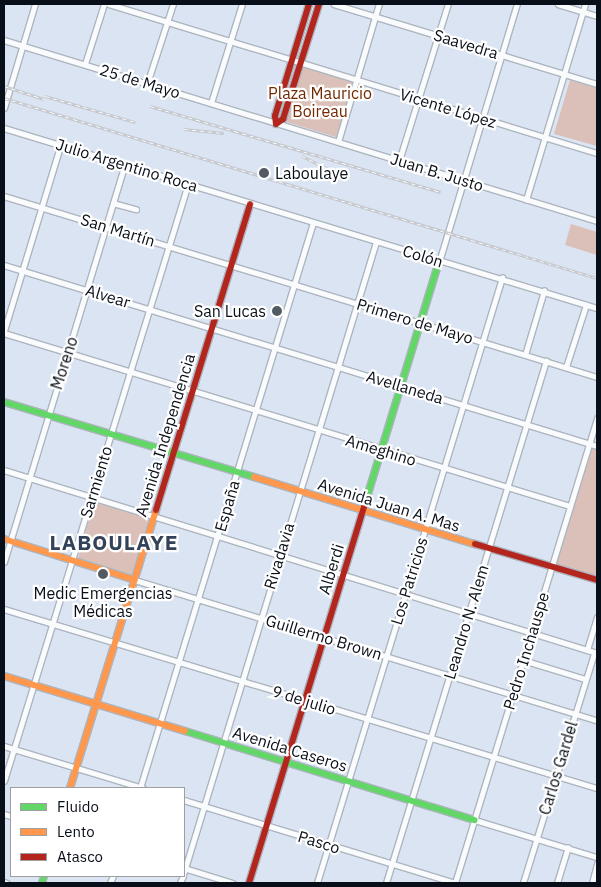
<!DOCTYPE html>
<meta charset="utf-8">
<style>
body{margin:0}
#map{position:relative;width:601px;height:887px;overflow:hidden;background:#dae4f2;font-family:"IBM Plex Sans",sans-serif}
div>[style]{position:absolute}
.green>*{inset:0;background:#dbc0b9;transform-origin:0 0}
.roads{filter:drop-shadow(1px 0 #adb5bf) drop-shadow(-1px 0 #adb5bf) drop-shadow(0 1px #adb5bf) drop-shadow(0 -1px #adb5bf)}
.street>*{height:4.5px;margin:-2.25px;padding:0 2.25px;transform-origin:2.25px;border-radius:2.25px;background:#f9fbfd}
.fast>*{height:6px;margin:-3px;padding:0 3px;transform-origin:3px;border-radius:3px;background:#63d668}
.slow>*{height:6px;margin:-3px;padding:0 3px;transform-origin:3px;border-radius:3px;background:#ff974d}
.jam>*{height:6px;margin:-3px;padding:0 3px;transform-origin:3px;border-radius:3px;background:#b3261e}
.rail>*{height:3px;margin-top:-1.5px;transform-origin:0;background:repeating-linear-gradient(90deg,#fff 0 4px,#c5c7cb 0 8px);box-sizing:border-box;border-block:1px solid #c5c7cb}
.dots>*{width:14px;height:14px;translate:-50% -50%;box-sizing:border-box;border:2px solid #fff;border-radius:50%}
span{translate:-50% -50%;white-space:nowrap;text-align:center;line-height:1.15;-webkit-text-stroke:4.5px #fff;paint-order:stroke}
.street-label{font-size:16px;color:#090f18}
.park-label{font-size:16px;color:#722901}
.poi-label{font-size:16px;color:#090f18}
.left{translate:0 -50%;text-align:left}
.right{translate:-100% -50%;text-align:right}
.district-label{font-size:21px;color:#334258;font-weight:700;letter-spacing:1px}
.frame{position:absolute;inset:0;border:5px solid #090f18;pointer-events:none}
.legend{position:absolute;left:10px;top:787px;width:175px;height:90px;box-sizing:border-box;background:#fff;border:1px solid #9d9fa3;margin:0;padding:6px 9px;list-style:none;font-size:15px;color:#090f18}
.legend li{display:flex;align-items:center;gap:10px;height:25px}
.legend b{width:25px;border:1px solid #9d9fa3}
</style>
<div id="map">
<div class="green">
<i style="left:302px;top:66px;width:54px;height:58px;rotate:17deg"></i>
<i style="clip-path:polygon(570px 80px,597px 88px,597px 146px,554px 134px)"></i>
<i style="clip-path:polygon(571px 224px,597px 232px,597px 255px,565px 245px)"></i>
<i style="clip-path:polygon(591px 446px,597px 448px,597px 578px,556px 566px)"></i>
<i style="left:94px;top:502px;width:57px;height:59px;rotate:16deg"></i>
</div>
<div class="roads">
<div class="street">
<i style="left:109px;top:4px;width:510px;rotate:16.98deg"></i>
<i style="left:334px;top:4px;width:275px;rotate:16.9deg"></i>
<i style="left:558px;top:4px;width:41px;rotate:17.1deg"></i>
<i style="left:4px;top:40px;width:620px;rotate:16.97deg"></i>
<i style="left:85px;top:64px;width:63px;rotate:-72.4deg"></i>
<i style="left:147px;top:84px;width:84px;rotate:-72deg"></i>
<i style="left:211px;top:103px;width:104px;rotate:-72.6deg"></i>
<i style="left:4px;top:108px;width:109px;rotate:-73.4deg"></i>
<i style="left:4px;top:128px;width:620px;rotate:16.89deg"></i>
<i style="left:338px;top:142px;width:144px;rotate:-73.5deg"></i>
<i style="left:61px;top:145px;width:196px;rotate:106.9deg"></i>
<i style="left:4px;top:333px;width:592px;rotate:17deg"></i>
<i style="left:399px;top:161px;width:164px;rotate:-72.7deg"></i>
<i style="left:4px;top:196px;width:620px;rotate:16.97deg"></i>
<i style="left:526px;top:200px;width:205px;rotate:-73.2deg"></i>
<i style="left:113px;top:203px;width:24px;rotate:15deg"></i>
<i style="left:439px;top:262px;width:270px;rotate:-73.2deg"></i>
<i style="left:4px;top:265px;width:620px;rotate:16.97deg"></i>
<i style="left:525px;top:355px;width:67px;rotate:-73.5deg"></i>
<i style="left:566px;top:367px;width:65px;rotate:-72.1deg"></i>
<i style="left:4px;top:470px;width:621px;rotate:17.15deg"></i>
<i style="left:4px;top:562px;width:416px;rotate:-73.1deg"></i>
<i style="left:135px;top:580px;width:483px;rotate:16.9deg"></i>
<i style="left:4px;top:609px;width:619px;rotate:16.8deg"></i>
<i style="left:587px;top:650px;width:34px;rotate:-73deg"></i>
<i style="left:523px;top:660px;width:65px;rotate:17deg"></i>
<i style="left:4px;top:746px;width:145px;rotate:16.8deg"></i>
<i style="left:4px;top:781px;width:625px;rotate:-72.87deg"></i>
<i style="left:140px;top:788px;width:591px;rotate:-72.98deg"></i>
<i style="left:184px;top:800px;width:283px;rotate:17deg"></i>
<i style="left:4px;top:814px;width:7px;rotate:16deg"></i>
<i style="left:475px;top:820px;width:127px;rotate:16.9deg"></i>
<i style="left:184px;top:868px;width:51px;rotate:17deg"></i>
<i style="left:184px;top:872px;width:659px;rotate:-73.05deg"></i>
<i style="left:4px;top:882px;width:3px;rotate:18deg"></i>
<i style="left:110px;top:883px;width:8px;rotate:-67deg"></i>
<i style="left:180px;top:883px;width:8px;rotate:-67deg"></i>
<i style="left:317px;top:883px;width:633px;rotate:-73deg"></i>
<i style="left:386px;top:883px;width:546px;rotate:-72.96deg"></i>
<i style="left:455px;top:883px;width:486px;rotate:-73deg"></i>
<i style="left:523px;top:883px;width:241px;rotate:-72.8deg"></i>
<i style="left:557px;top:883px;width:37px;rotate:-73deg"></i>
<i style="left:592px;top:883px;width:20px;rotate:-75deg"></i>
</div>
<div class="fast">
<i style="left:4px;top:402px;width:261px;rotate:16.7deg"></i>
<i style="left:367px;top:497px;width:246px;rotate:-73deg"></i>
<i style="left:185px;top:731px;width:303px;rotate:17.1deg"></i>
<i style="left:42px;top:883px;width:7px;rotate:-74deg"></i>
</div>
<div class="slow">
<i style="left:254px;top:477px;width:231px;rotate:16.9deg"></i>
<i style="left:4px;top:539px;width:137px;rotate:17.4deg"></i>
<i style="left:4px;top:676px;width:189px;rotate:16.9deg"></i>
<i style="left:70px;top:788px;width:291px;rotate:-72.8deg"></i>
</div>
<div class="jam">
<i style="left:309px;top:4px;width:117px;rotate:106.9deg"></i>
<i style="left:275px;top:116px;width:8px;rotate:83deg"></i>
<i style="left:276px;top:124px;width:9px;rotate:-36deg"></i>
<i style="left:283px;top:119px;width:121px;rotate:-72.6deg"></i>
<i style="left:156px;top:510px;width:320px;rotate:-72.9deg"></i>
<i style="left:475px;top:544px;width:127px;rotate:16.4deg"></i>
<i style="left:249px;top:883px;width:404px;rotate:-73deg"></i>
</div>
</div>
<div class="rail">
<i style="left:4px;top:86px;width:42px;rotate:18deg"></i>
<i style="left:45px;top:96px;width:94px;rotate:16.1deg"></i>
<i style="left:4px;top:98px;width:620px;rotate:16.89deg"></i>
<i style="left:150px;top:106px;width:303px;rotate:16.5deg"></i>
<i style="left:184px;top:129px;width:40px;rotate:5.7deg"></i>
<i style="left:302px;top:156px;width:50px;rotate:26.1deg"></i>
</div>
<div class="dots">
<i style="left:264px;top:173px;background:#525a64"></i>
<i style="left:277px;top:311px;background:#525a64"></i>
<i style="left:103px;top:574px;background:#525a64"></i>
</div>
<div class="street-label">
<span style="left:466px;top:44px;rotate:17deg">Saavedra</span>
<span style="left:140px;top:81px;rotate:17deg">25 de Mayo</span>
<span style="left:448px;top:108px;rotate:17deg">Vicente López</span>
<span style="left:127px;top:165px;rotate:17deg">Julio Argentino Roca</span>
<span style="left:437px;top:172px;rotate:17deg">Juan B. Justo</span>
<span style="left:118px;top:230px;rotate:17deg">San Martín</span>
<span style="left:423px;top:256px;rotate:17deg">Colón</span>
<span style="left:108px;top:296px;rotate:17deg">Alvear</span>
<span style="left:415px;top:321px;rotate:17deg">Primero de Mayo</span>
<span style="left:64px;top:363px;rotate:-72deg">Moreno</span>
<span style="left:405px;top:387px;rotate:17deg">Avellaneda</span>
<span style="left:165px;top:435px;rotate:-73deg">Avenida Independencia</span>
<span style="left:381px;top:450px;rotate:17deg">Ameghino</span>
<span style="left:96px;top:482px;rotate:-73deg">Sarmiento</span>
<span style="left:389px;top:505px;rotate:17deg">Avenida Juan A. Mas</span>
<span style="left:227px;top:506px;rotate:-74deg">España</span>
<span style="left:279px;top:556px;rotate:-73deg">Rivadavia</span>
<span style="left:331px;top:569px;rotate:-73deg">Alberdi</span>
<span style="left:409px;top:581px;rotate:-73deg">Los Patricios</span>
<span style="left:466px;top:622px;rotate:-73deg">Leandro N. Alem</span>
<span style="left:324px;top:637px;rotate:17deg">Guillermo Brown</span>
<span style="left:526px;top:651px;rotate:-73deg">Pedro Inchauspe</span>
<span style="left:304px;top:700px;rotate:17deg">9 de julio</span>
<span style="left:290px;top:749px;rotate:17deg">Avenida Caseros</span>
<span style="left:558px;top:768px;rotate:-73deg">Carlos Gardel</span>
<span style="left:319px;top:842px;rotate:17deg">Pasco</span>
</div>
<div class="park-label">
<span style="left:320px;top:102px">Plaza Mauricio<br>Boireau</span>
</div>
<div class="poi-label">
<span class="left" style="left:275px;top:173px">Laboulaye</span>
<span class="right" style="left:266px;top:311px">San Lucas</span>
<span style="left:103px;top:602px">Medic Emergencias<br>Médicas</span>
</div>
<div class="district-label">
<span style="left:114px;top:542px">LABOULAYE</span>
</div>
<div class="frame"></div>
<ul class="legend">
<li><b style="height:6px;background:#63d668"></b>Fluido</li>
<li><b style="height:6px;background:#ff974d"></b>Lento</li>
<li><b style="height:6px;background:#b3261e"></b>Atasco</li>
</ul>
</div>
